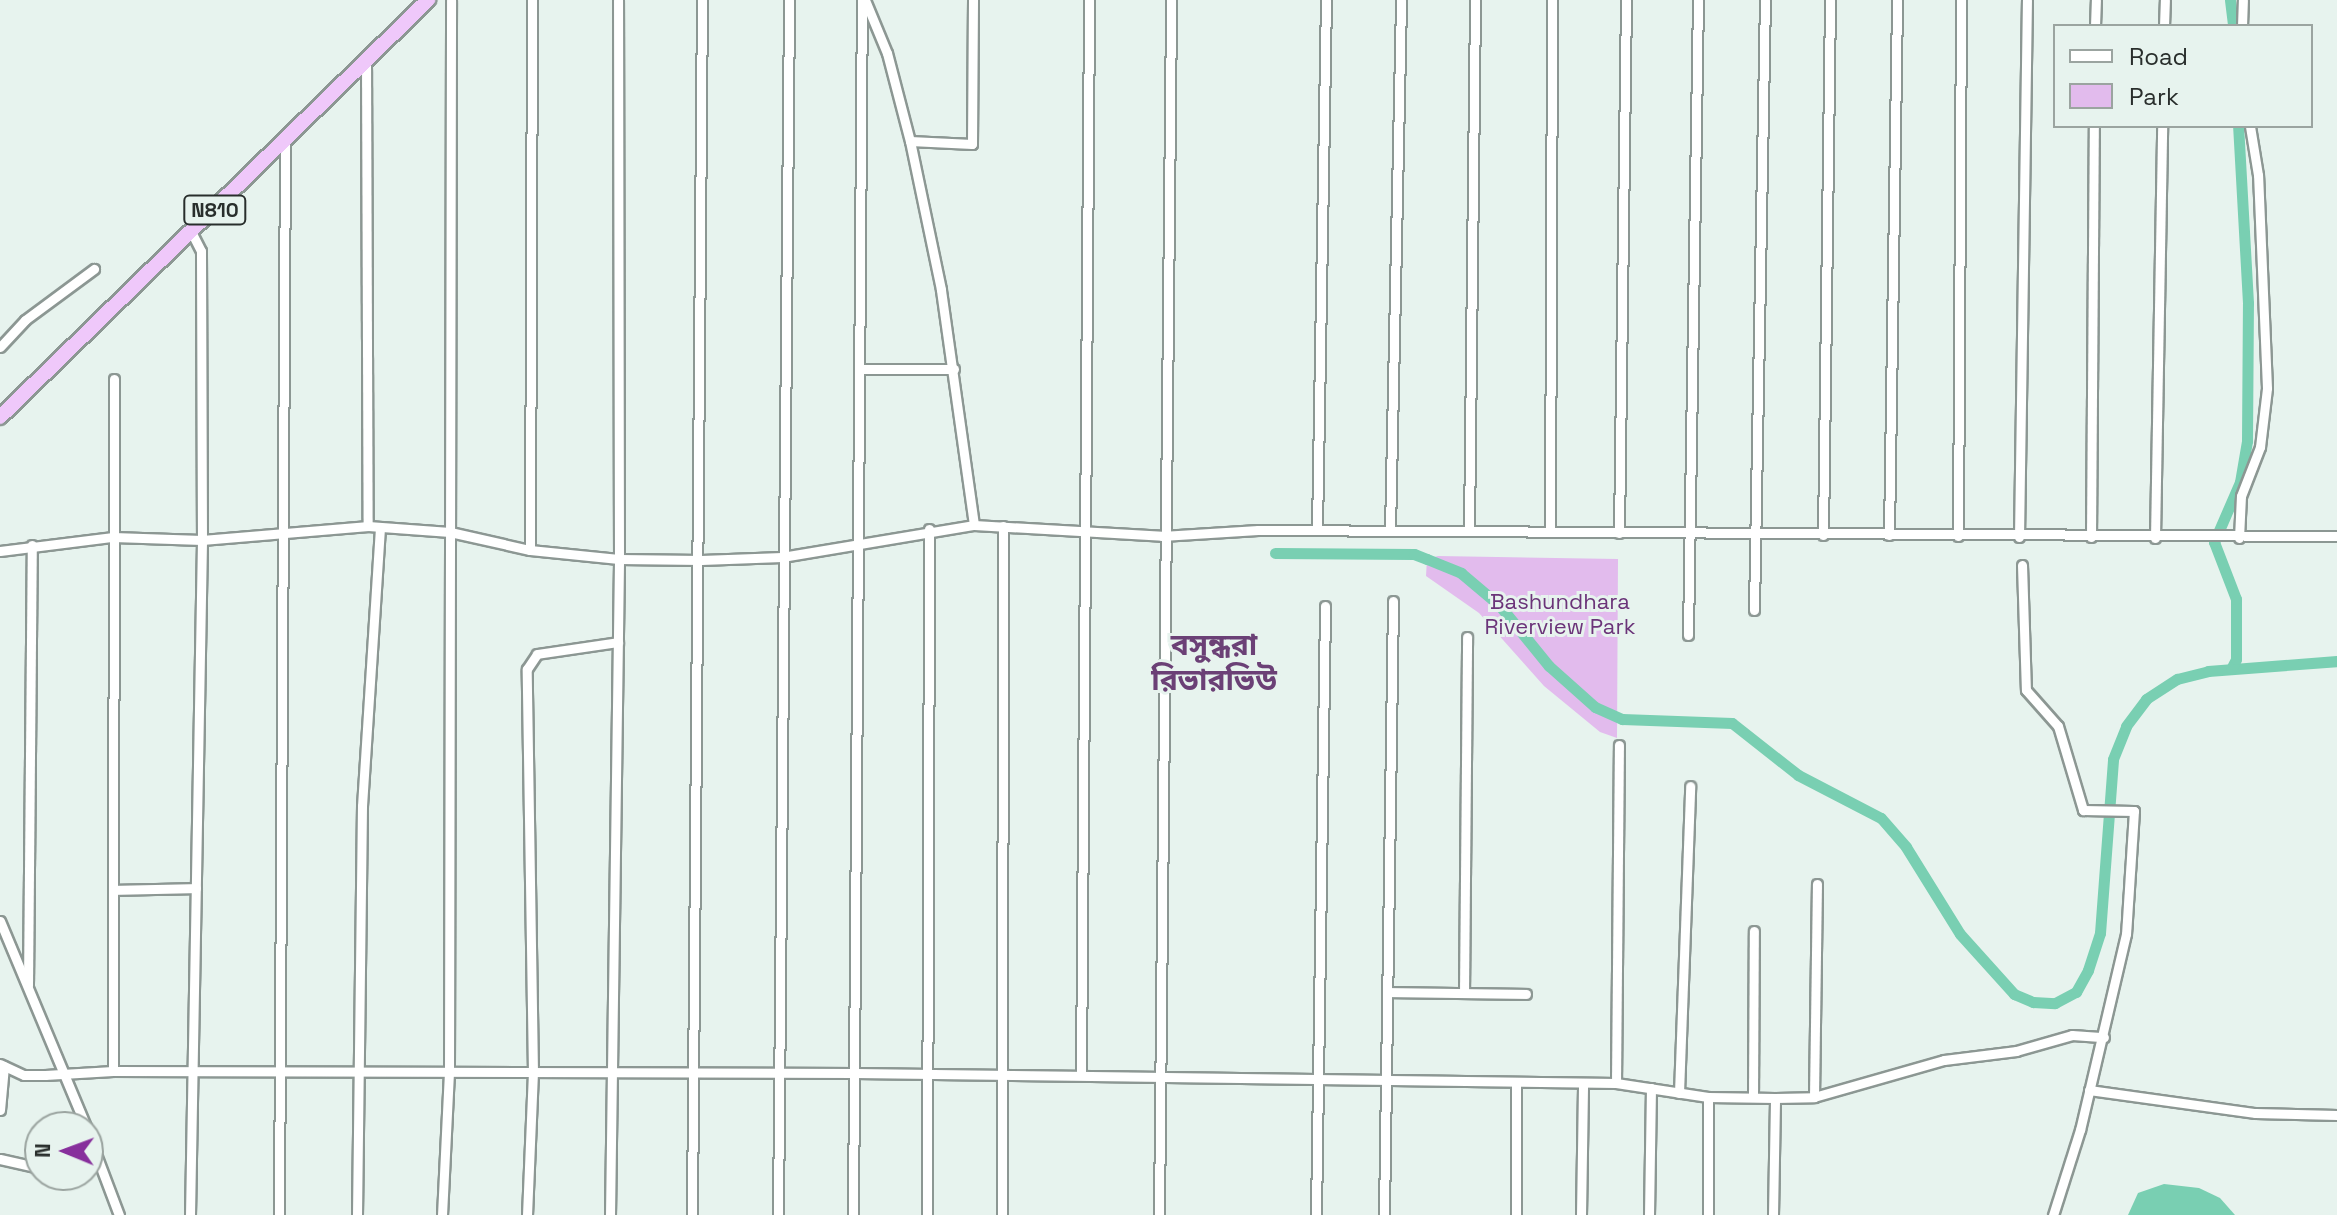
<!DOCTYPE html>
<meta charset="utf-8">
<style>
body{margin:0}
#map{position:relative;width:2337px;height:1215px;overflow:hidden;background:#e7f3ee;font-family:"Space Grotesk","Noto Sans Bengali",sans-serif}
div>[style]{position:absolute}
.green>*{inset:0;background:#e2bbed}
.water>*{inset:0;background:#79cfb2}
.canal>*{height:11px;margin:-5.5px;padding:0 5.5px;transform-origin:5.5px;border-radius:5.5px;background:#79cfb2}
.roads{filter:drop-shadow(2px 0 #8c9793) drop-shadow(-2px 0 #8c9793) drop-shadow(0 2px #8c9793) drop-shadow(0 -2px #8c9793)}
.minor>*{height:9px;margin:-4.5px;padding:0 4.5px;transform-origin:4.5px;border-radius:4.5px;background:#fff}
.trunk>*{height:14px;margin:-7px;padding:0 7px;transform-origin:7px;border-radius:7px;background:#efc8fa}
span{translate:-50% -50%;white-space:nowrap;text-align:center;line-height:1.15;-webkit-text-stroke:6px #e7f3ee;paint-order:stroke}
.shield-label span{padding:2px 6px;background:#e7f3ee;border:2px solid;border-radius:6px;-webkit-text-stroke-width:0}
.shield-label{font-size:20px;color:#292e2c;font-weight:700}
.park-label{font-size:22px;color:#6b3479}
.district-label{font-size:30px;color:#6b4076;font-weight:700}
.legend{position:absolute;left:2053px;top:24px;width:260px;height:104px;box-sizing:border-box;background:#e7f3ee;border:2px solid #9ba4a0;margin:0;padding:10px 14px;list-style:none;font-size:24px;color:#292e2c}
.legend li{display:flex;align-items:center;gap:16px;height:40px}
.legend b{width:40px;border:2px solid #9ba4a0}
.north{position:absolute;left:24px;top:1111px;width:80px;height:80px;box-sizing:border-box;background:#e7f3ee;border:2px solid #9ba4a0;border-radius:50%;rotate:271deg;font-size:22px;font-weight:700;line-height:32px;text-align:center;color:#292e2c}
.north::after{content:'';display:block;margin:auto;width:28px;height:36px;background:#872f9c;clip-path:polygon(50% 0,100% 100%,50% 72%,0 100%)}
</style>
<div id="map">
<div class="green">
<i style="clip-path:polygon(1438px 556px,1618px 559px,1617px 738px,1600px 732px,1544px 686px,1479px 613px,1426px 576px,1427px 559px)"></i>
</div>
<div class="water">
<i style="clip-path:polygon(2164px 1184px,2199px 1188px,2220px 1198px,2235px 1215px,2128px 1215px,2138px 1193px)"></i>
</div>
<div class="canal">
<i style="left:2230px;top:0;width:26px;rotate:83deg"></i>
<i style="left:1275px;top:553px;width:139px;rotate:0.4deg"></i>
<i style="left:1414px;top:554px;width:14px;rotate:21deg"></i>
<i style="left:1427px;top:559px;width:37px;rotate:22deg"></i>
<i style="left:1461px;top:573px;width:51px;rotate:40.2deg"></i>
<i style="left:1500px;top:606px;width:77px;rotate:50.8deg"></i>
<i style="left:1549px;top:666px;width:62px;rotate:41.7deg"></i>
<i style="left:1595px;top:707px;width:30px;rotate:24deg"></i>
<i style="left:1622px;top:719px;width:110px;rotate:2.1deg"></i>
<i style="left:1732px;top:723px;width:84px;rotate:38.2deg"></i>
<i style="left:1798px;top:775px;width:93px;rotate:27.4deg"></i>
<i style="left:1881px;top:818px;width:38px;rotate:49deg"></i>
<i style="left:1906px;top:847px;width:102px;rotate:58.2deg"></i>
<i style="left:1960px;top:934px;width:81px;rotate:48deg"></i>
<i style="left:2014px;top:994px;width:21px;rotate:23deg"></i>
<i style="left:2033px;top:1002px;width:22px;rotate:3deg"></i>
<i style="left:2055px;top:1003px;width:24px;rotate:-28deg"></i>
<i style="left:2076px;top:992px;width:25px;rotate:-61deg"></i>
<i style="left:2088px;top:970px;width:39px;rotate:-72deg"></i>
<i style="left:2100px;top:933px;width:174px;rotate:-85.7deg"></i>
<i style="left:2113px;top:759px;width:35px;rotate:-68deg"></i>
<i style="left:2126px;top:726px;width:34px;rotate:-53deg"></i>
<i style="left:2146px;top:699px;width:37px;rotate:-33deg"></i>
<i style="left:2177px;top:679px;width:32px;rotate:-14deg"></i>
<i style="left:2208px;top:671px;width:129px;rotate:-4.4deg"></i>
<i style="left:2231px;top:669px;width:11px;rotate:-63deg"></i>
<i style="left:2236px;top:659px;width:60px;rotate:-90deg"></i>
<i style="left:2236px;top:599px;width:61px;rotate:-111.1deg"></i>
<i style="left:2214px;top:542px;width:65px;rotate:-66.6deg"></i>
<i style="left:2240px;top:482px;width:42px;rotate:-80.3deg"></i>
<i style="left:2247px;top:441px;width:138px;rotate:-89.6deg"></i>
<i style="left:2248px;top:303px;width:177px;rotate:-93.2deg"></i>
</div>
<div class="roads">
<div class="minor">
<i style="left:865px;top:0;width:57px;rotate:67.5deg"></i>
<i style="left:887px;top:53px;width:91px;rotate:75.4deg"></i>
<i style="left:910px;top:141px;width:152px;rotate:78.2deg"></i>
<i style="left:941px;top:290px;width:237px;rotate:82deg"></i>
<i style="left:2095px;top:26px;width:26px;rotate:-88deg"></i>
<i style="left:2164px;top:26px;width:26px;rotate:-88deg"></i>
<i style="left:2242px;top:26px;width:26px;rotate:-88deg"></i>
<i style="left:366px;top:59px;width:467px;rotate:89.8deg"></i>
<i style="left:910px;top:141px;width:62px;rotate:2.8deg"></i>
<i style="left:972px;top:144px;width:144px;rotate:-89.6deg"></i>
<i style="left:0;top:347px;width:37px;rotate:-47deg"></i>
<i style="left:25px;top:320px;width:86px;rotate:-36.5deg"></i>
<i style="left:859px;top:369px;width:95px"></i>
<i style="left:1317px;top:530px;width:530px;rotate:-89.03deg"></i>
<i style="left:1390px;top:531px;width:531px;rotate:-88.81deg"></i>
<i style="left:1469px;top:531px;width:531px;rotate:-89.35deg"></i>
<i style="left:1550px;top:532px;width:532px;rotate:-89.78deg"></i>
<i style="left:1619px;top:533px;width:533px;rotate:-89.25deg"></i>
<i style="left:1823px;top:535px;width:535px;rotate:-89.25deg"></i>
<i style="left:1889px;top:535px;width:535px;rotate:-89.14deg"></i>
<i style="left:1958px;top:536px;width:536px;rotate:-89.68deg"></i>
<i style="left:2019px;top:537px;width:537px;rotate:-89.15deg"></i>
<i style="left:2091px;top:537px;width:411px;rotate:-89.6deg"></i>
<i style="left:2155px;top:538px;width:412px;rotate:-89deg"></i>
<i style="left:2239px;top:538px;width:42px;rotate:-87.3deg"></i>
<i style="left:2241px;top:496px;width:53px;rotate:-68.8deg"></i>
<i style="left:2260px;top:447px;width:59px;rotate:-83.2deg"></i>
<i style="left:2267px;top:388px;width:213px;rotate:-92.4deg"></i>
<i style="left:2258px;top:175px;width:50px;rotate:-99.3deg"></i>
<i style="left:530px;top:550px;width:550px;rotate:-89.79deg"></i>
<i style="left:0;top:551px;width:114px;rotate:-7.1deg"></i>
<i style="left:113px;top:537px;width:89px;rotate:1.9deg"></i>
<i style="left:202px;top:540px;width:167px;rotate:-4.8deg"></i>
<i style="left:368px;top:526px;width:82px;rotate:4.2deg"></i>
<i style="left:450px;top:532px;width:82px;rotate:12.7deg"></i>
<i style="left:530px;top:550px;width:89px;rotate:5.8deg"></i>
<i style="left:619px;top:559px;width:82px;rotate:0.7deg"></i>
<i style="left:701px;top:560px;width:81px;rotate:-2.1deg"></i>
<i style="left:782px;top:557px;width:195px;rotate:-9.5deg"></i>
<i style="left:974px;top:525px;width:188px;rotate:3.3deg"></i>
<i style="left:1162px;top:536px;width:96px;rotate:-3.6deg"></i>
<i style="left:1258px;top:530px;width:1079px;rotate:0.32deg"></i>
<i style="left:2022px;top:565px;width:125px;rotate:88.2deg"></i>
<i style="left:2026px;top:690px;width:48px;rotate:48.4deg"></i>
<i style="left:2058px;top:726px;width:88px;rotate:73.4deg"></i>
<i style="left:2083px;top:810px;width:51px;rotate:1.1deg"></i>
<i style="left:2134px;top:811px;width:123px;rotate:93.7deg"></i>
<i style="left:2126px;top:934px;width:201px;rotate:103.2deg"></i>
<i style="left:2080px;top:1130px;width:89px;rotate:107.6deg"></i>
<i style="left:1754px;top:610px;width:610px;rotate:-88.97deg"></i>
<i style="left:1688px;top:635px;width:635px;rotate:-89.1deg"></i>
<i style="left:114px;top:890px;width:82px;rotate:-1.4deg"></i>
<i style="left:0;top:921px;width:223px;rotate:67.3deg"></i>
<i style="left:28px;top:985px;width:440px;rotate:-89.5deg"></i>
<i style="left:1388px;top:992px;width:138px;rotate:0.8deg"></i>
<i style="left:1464px;top:993px;width:356px;rotate:-89.5deg"></i>
<i style="left:0;top:1064px;width:26px;rotate:25deg"></i>
<i style="left:24px;top:1075px;width:21px"></i>
<i style="left:45px;top:1075px;width:68px;rotate:-3.4deg"></i>
<i style="left:113px;top:1071px;width:742px;rotate:0.15deg"></i>
<i style="left:855px;top:1073px;width:761px;rotate:0.75deg"></i>
<i style="left:1616px;top:1083px;width:93px;rotate:8.7deg"></i>
<i style="left:1708px;top:1097px;width:67px;rotate:0.9deg"></i>
<i style="left:1775px;top:1098px;width:39px;rotate:-1deg"></i>
<i style="left:1814px;top:1097px;width:135px;rotate:-15.9deg"></i>
<i style="left:1944px;top:1060px;width:73px;rotate:-7.1deg"></i>
<i style="left:2016px;top:1051px;width:58px;rotate:-15.9deg"></i>
<i style="left:2072px;top:1035px;width:32px;rotate:4deg"></i>
<i style="left:113px;top:1071px;width:692px;rotate:-89.92deg"></i>
<i style="left:1081px;top:1075px;width:1075px;rotate:-89.57deg"></i>
<i style="left:1616px;top:1083px;width:338px;rotate:-89.5deg"></i>
<i style="left:2089px;top:1090px;width:168px;rotate:7.9deg"></i>
<i style="left:2255px;top:1113px;width:82px;rotate:1.4deg"></i>
<i style="left:1679px;top:1093px;width:307px;rotate:-87.9deg"></i>
<i style="left:1753px;top:1097px;width:166px;rotate:-89.7deg"></i>
<i style="left:1814px;top:1097px;width:213px;rotate:-89.2deg"></i>
<i style="left:0;top:1110px;width:44px;rotate:-84.8deg"></i>
<i style="left:88px;top:1133px;width:88px;rotate:69.3deg"></i>
<i style="left:0;top:1159px;width:41px;rotate:12.7deg"></i>
<i style="left:190px;top:1215px;width:675px;rotate:-88.98deg"></i>
<i style="left:202px;top:540px;width:289px;rotate:-90.2deg"></i>
<i style="left:201px;top:251px;width:20px;rotate:-117deg"></i>
<i style="left:279px;top:1215px;width:1074px;rotate:-89.68deg"></i>
<i style="left:357px;top:1215px;width:409px;rotate:-89.3deg"></i>
<i style="left:362px;top:806px;width:279px;rotate:-86.3deg"></i>
<i style="left:442px;top:1215px;width:143px;rotate:-87.2deg"></i>
<i style="left:449px;top:1072px;width:1072px;rotate:-89.89deg"></i>
<i style="left:527px;top:1215px;width:142px;rotate:-87.6deg"></i>
<i style="left:533px;top:1073px;width:404px;rotate:-90.9deg"></i>
<i style="left:527px;top:669px;width:18px;rotate:-56deg"></i>
<i style="left:537px;top:654px;width:82px;rotate:-8.4deg"></i>
<i style="left:610px;top:1215px;width:656px;rotate:-89.21deg"></i>
<i style="left:619px;top:559px;width:559px;rotate:-90.1deg"></i>
<i style="left:692px;top:1215px;width:1215px;rotate:-89.53deg"></i>
<i style="left:778px;top:1215px;width:1215px;rotate:-89.48deg"></i>
<i style="left:853px;top:1215px;width:1215px;rotate:-89.58deg"></i>
<i style="left:927px;top:1215px;width:686px;rotate:-89.83deg"></i>
<i style="left:1002px;top:1215px;width:689px;rotate:-89.92deg"></i>
<i style="left:1159px;top:1215px;width:1215px;rotate:-89.43deg"></i>
<i style="left:1316px;top:1215px;width:609px;rotate:-89.15deg"></i>
<i style="left:1384px;top:1215px;width:614px;rotate:-89.16deg"></i>
<i style="left:1516px;top:1215px;width:133px;rotate:-90deg"></i>
<i style="left:1581px;top:1215px;width:132px;rotate:-89.1deg"></i>
<i style="left:1649px;top:1215px;width:127px;rotate:-89.1deg"></i>
<i style="left:1708px;top:1215px;width:118px;rotate:-90deg"></i>
<i style="left:1773px;top:1215px;width:117px;rotate:-89deg"></i>
</div>
<div class="trunk">
<i style="left:0;top:417px;width:598px;rotate:-44.25deg"></i>
</div>
</div>
<div class="shield-label">
<span style="left:215px;top:210px">N810</span>
</div>
<div class="park-label">
<span style="left:1560px;top:614px">Bashundhara<br>Riverview Park</span>
</div>
<div class="district-label">
<span style="left:1214px;top:662px">বসুন্ধরা<br>রিভারভিউ</span>
</div>
<ul class="legend">
<li><b style="height:10px;background:#fff"></b>Road</li>
<li><b style="height:22px;background:#e2bbed"></b>Park</li>
</ul>
<div class="north">N</div>
</div>
